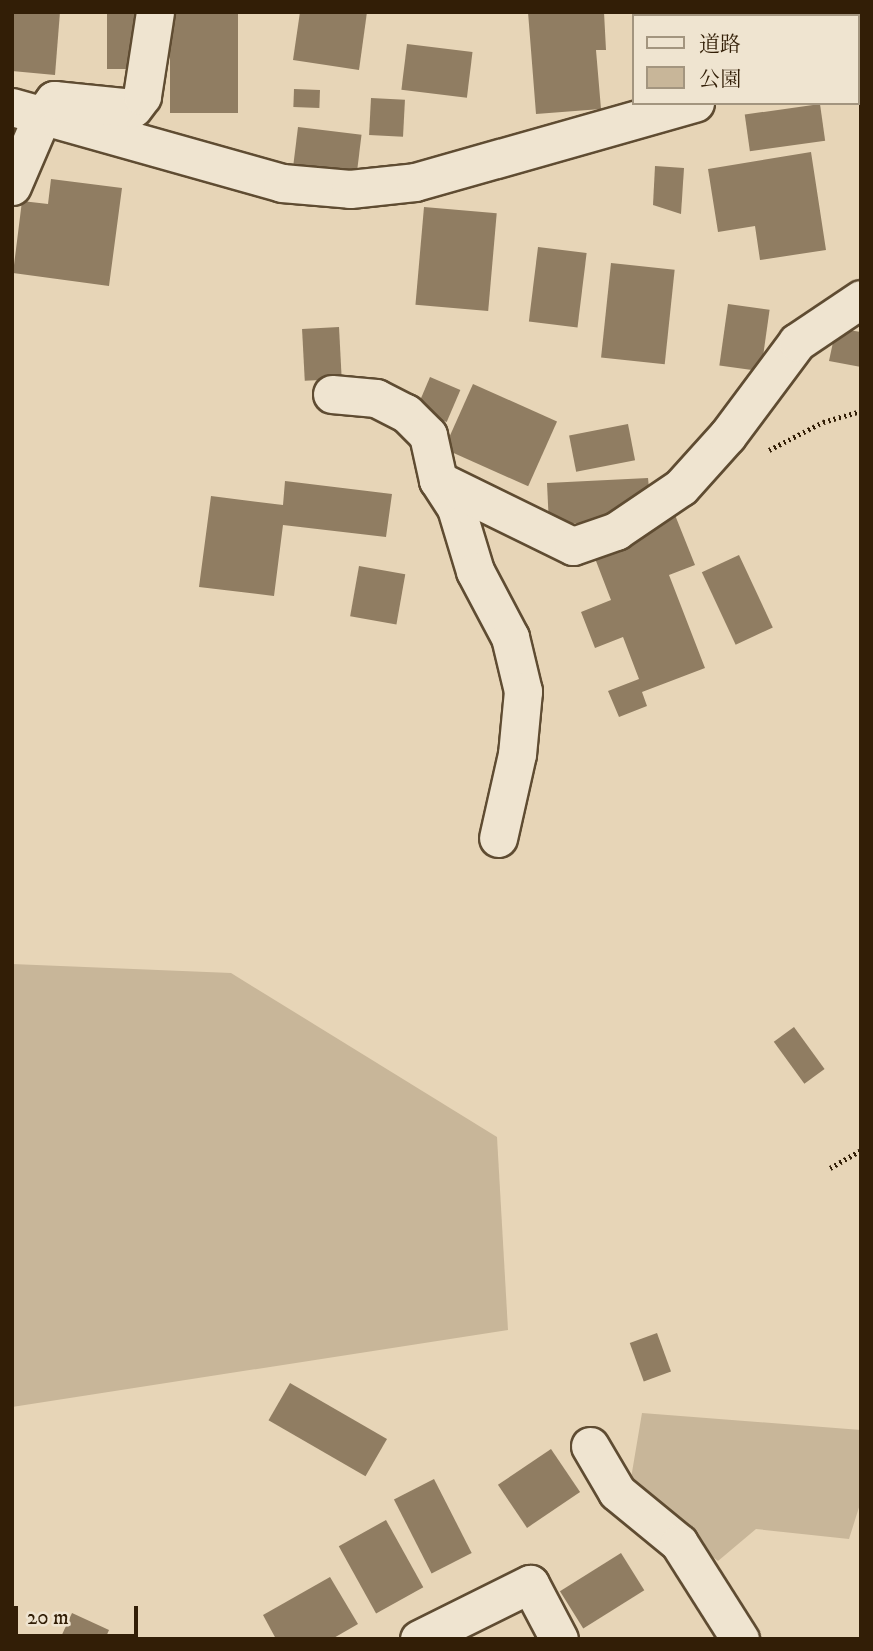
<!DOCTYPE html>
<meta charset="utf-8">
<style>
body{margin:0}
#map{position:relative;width:873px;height:1651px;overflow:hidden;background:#e7d5b7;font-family:"IM FELL DW Pica","Noto Serif JP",serif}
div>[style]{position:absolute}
.green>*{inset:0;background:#c8b699}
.building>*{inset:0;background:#907d62;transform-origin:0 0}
.path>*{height:4.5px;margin-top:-2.25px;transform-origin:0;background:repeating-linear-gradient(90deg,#321e06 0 2px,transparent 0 5.5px)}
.roads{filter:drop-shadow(2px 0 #5f4c32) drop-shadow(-2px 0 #5f4c32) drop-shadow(0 2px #5f4c32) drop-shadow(0 -2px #5f4c32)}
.minor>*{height:37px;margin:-18.5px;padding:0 18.5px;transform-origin:18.5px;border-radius:18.5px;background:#efe4d0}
span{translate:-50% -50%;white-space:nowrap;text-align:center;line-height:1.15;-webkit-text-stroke:6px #efe4d0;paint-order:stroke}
.frame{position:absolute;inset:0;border:14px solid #321e06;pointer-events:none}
.legend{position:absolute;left:632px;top:14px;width:228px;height:91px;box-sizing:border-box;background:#efe4d0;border:2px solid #a3957f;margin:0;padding:9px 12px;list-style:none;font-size:21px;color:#321e06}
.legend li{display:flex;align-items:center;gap:14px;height:35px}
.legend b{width:35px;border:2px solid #a3957f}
.scale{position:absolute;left:14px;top:1606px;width:124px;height:32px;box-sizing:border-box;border:4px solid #321e06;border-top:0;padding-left:9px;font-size:21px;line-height:24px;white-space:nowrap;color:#321e06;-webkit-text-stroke:5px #efe4d0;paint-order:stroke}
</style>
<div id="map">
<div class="green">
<i style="clip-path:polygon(12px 964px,231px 973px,497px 1137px,508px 1330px,12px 1407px)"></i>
<i style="clip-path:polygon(642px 1413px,861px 1430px,861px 1501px,849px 1539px,756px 1529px,718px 1561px,629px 1490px)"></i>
</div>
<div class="building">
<i style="clip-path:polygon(12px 12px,60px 12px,55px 75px,12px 71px)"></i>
<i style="left:107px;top:12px;width:36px;height:57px"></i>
<i style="left:170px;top:12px;width:68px;height:101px"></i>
<i style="clip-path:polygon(300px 12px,367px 12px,359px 70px,293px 60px)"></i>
<i style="clip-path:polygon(528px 12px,604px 12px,606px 50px,596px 50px,601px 109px,536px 114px)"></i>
<i style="left:676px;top:12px;width:58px;height:4px"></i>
<i style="left:747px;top:12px;width:43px;height:4px"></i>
<i style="left:803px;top:12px;width:37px;height:4px"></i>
<i style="left:407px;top:44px;width:66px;height:46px;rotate:7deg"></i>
<i style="left:294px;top:89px;width:26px;height:18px;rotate:2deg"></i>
<i style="left:371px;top:98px;width:34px;height:37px;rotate:3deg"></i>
<i style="left:820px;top:104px;width:37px;height:76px;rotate:82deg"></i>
<i style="left:298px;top:127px;width:64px;height:41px;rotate:7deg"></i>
<i style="clip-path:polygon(811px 152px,826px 250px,760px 260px,755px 226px,718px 232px,708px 169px)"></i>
<i style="clip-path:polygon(655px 166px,684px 168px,681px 214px,653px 205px)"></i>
<i style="clip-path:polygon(51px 179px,122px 188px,109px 286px,13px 273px,22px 201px,48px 204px)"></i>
<i style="left:424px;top:207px;width:73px;height:98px;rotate:5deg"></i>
<i style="left:538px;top:247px;width:49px;height:75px;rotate:7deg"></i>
<i style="left:611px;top:263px;width:64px;height:95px;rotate:6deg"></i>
<i style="left:728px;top:304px;width:42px;height:62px;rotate:8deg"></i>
<i style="left:339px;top:327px;width:52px;height:37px;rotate:87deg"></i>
<i style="clip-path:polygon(836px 328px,861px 332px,861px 367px,829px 361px)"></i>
<i style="left:430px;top:377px;width:33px;height:35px;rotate:23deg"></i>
<i style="left:473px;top:384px;width:92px;height:71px;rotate:24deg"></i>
<i style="left:628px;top:424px;width:37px;height:60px;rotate:79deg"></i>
<i style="clip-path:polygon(648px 478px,650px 499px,610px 521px,549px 525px,547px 483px)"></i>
<i style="clip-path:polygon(285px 481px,392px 494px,386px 537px,283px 525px,274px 596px,199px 587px,211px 496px,283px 505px)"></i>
<i style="clip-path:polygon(675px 515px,695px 565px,669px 575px,705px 668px,642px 692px,647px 706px,619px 717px,608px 691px,639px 679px,623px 637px,595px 648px,581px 612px,611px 600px,591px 548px)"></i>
<i style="left:739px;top:555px;width:80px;height:41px;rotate:65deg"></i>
<i style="left:359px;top:566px;width:47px;height:51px;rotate:10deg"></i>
<i style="left:794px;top:1027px;width:52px;height:25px;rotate:54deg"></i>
<i style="left:657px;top:1333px;width:41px;height:29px;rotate:70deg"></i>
<i style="left:290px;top:1383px;width:112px;height:43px;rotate:30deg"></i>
<i style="left:551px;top:1449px;width:52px;height:64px;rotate:56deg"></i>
<i style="left:434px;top:1479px;width:83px;height:45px;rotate:63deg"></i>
<i style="left:386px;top:1520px;width:77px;height:54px;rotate:61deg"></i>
<i style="left:621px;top:1553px;width:44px;height:72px;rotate:58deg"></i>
<i style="clip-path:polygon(330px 1577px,358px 1624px,332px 1639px,276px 1639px,263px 1615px)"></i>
<i style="clip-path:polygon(72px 1613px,109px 1630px,105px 1639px,60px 1639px)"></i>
</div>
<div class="path">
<i style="left:769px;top:450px;width:61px;rotate:-27.4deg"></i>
<i style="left:823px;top:422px;width:40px;rotate:-16deg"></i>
<i style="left:830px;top:1168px;width:36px;rotate:-30deg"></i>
</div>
<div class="roads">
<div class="minor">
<i style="left:857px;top:60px;width:4px;rotate:-14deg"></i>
<i style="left:12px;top:107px;width:280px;rotate:15.7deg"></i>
<i style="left:282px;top:183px;width:68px;rotate:5deg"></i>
<i style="left:350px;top:189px;width:65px;rotate:-6.1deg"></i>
<i style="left:415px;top:182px;width:291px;rotate:-15.8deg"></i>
<i style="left:12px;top:186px;width:76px;rotate:-66.8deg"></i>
<i style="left:42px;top:116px;width:20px;rotate:-53deg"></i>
<i style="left:54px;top:100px;width:79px;rotate:5.8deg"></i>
<i style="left:133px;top:108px;width:15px;rotate:-53deg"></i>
<i style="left:142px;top:96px;width:85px;rotate:-81.2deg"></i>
<i style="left:332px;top:394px;width:44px;rotate:5.2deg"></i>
<i style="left:376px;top:398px;width:34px;rotate:27deg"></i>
<i style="left:406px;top:413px;width:31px;rotate:45deg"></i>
<i style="left:428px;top:435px;width:46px;rotate:77.5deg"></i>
<i style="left:438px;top:480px;width:33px;rotate:57deg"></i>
<i style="left:456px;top:508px;width:66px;rotate:73.2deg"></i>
<i style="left:475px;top:571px;width:75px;rotate:62.1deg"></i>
<i style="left:510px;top:637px;width:56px;rotate:76.5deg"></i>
<i style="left:523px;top:691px;width:63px;rotate:95.4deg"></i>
<i style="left:517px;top:754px;width:86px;rotate:102.7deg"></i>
<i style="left:438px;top:480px;width:150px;rotate:26.1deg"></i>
<i style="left:573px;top:546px;width:46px;rotate:-19.2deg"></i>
<i style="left:616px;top:531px;width:78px;rotate:-34.1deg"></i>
<i style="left:681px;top:487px;width:69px;rotate:-48deg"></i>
<i style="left:727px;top:436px;width:117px;rotate:-53.3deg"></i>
<i style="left:797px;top:342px;width:77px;rotate:-33.9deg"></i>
<i style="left:590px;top:1446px;width:53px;rotate:59.6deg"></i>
<i style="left:617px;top:1492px;width:80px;rotate:39.4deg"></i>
<i style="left:679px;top:1543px;width:114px;rotate:57.6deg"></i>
<i style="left:419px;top:1639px;width:124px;rotate:-26.4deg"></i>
<i style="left:530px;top:1584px;width:62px;rotate:62.2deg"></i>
</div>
</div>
<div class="frame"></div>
<ul class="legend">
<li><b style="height:9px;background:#efe4d0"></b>道路</li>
<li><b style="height:19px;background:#c8b699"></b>公園</li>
</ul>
<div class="scale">20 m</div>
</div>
